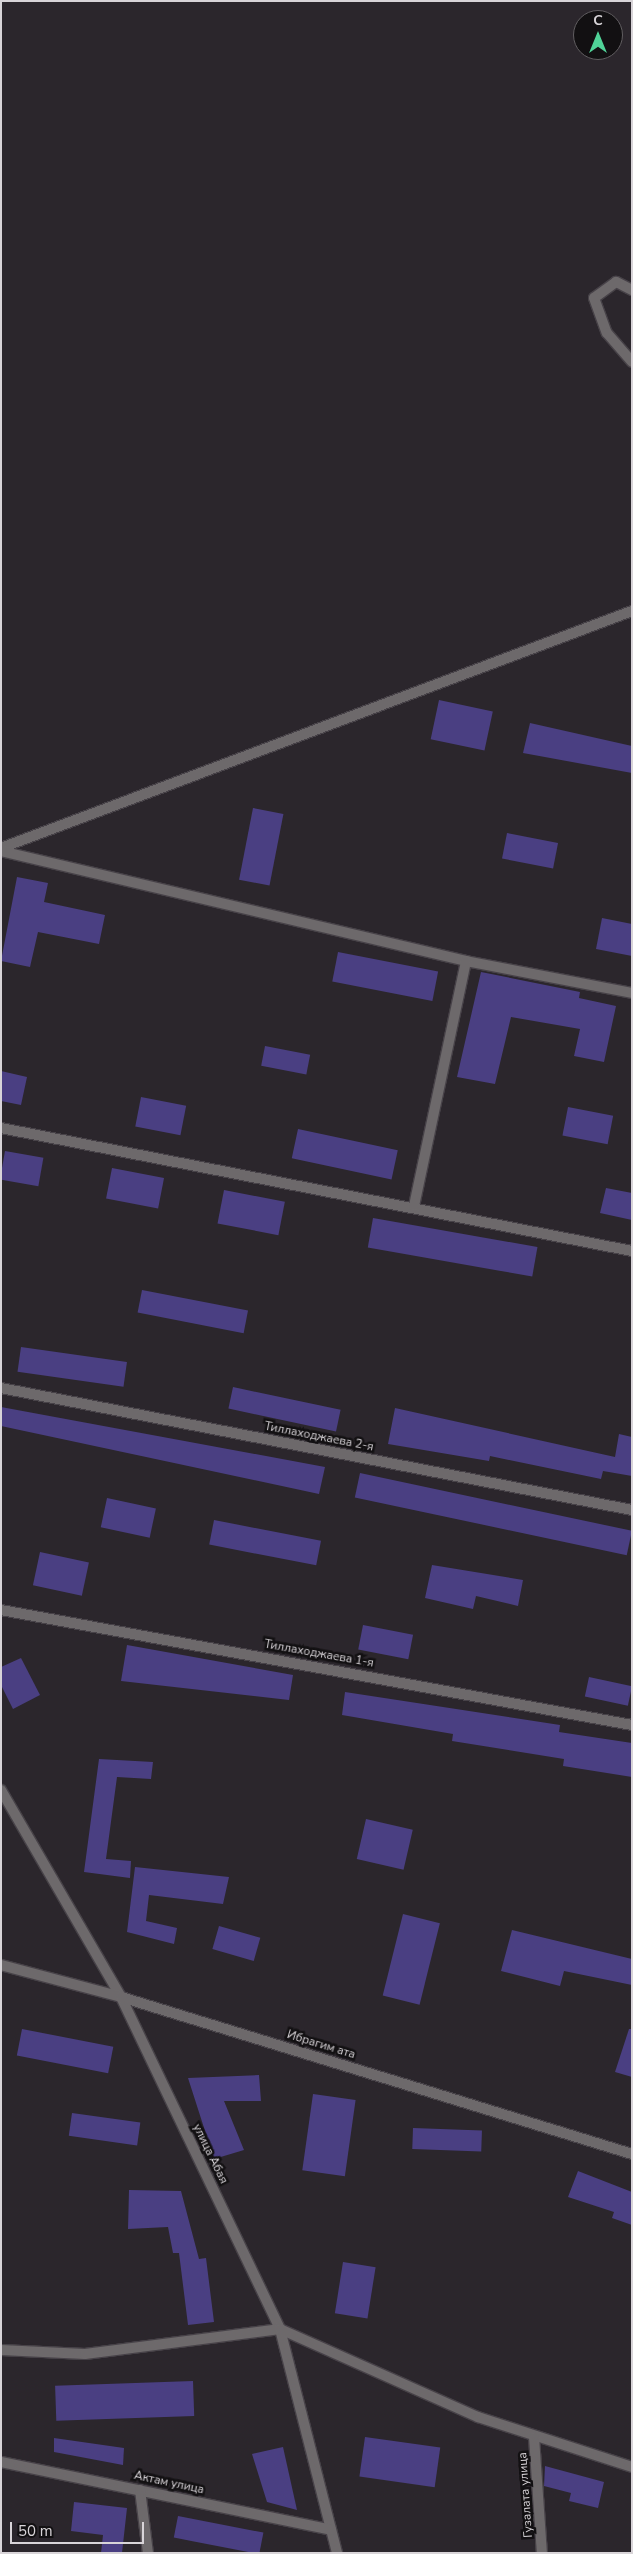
<!DOCTYPE html>
<meta charset="utf-8">
<style>
body{margin:0}
#map{position:relative;width:633px;height:2554px;overflow:hidden;background:#2b262c;font-family:"Nunito Sans",sans-serif}
div>[style]{position:absolute}
.building>*{inset:0;background:#4a3f82;transform-origin:0 0}
.roads{filter:drop-shadow(1px 0 #474248) drop-shadow(-1px 0 #474248) drop-shadow(0 1px #474248) drop-shadow(0 -1px #474248)}
.minor>*{height:10px;margin:-5px;padding:0 5px;transform-origin:5px;border-radius:5px;background:#6d696b}
.tertiary>*{height:10px;margin:-5px;padding:0 5px;transform-origin:5px;border-radius:5px;background:#6d696b}
span{translate:-50% -50%;white-space:nowrap;text-align:center;line-height:1.15;-webkit-text-stroke:5px #121012;paint-order:stroke}
.street-label{font-size:12px;color:#d8d4d8}
.frame{position:absolute;inset:0;border:2px solid #d8d4d8;pointer-events:none}
.north{position:absolute;left:573px;top:10px;width:50px;height:50px;box-sizing:border-box;background:#121012;border:1px solid #615e61;border-radius:50%;rotate:0deg;font-size:14px;font-weight:700;line-height:20px;text-align:center;color:#d8d4d8}
.north::after{content:'';display:block;margin:auto;width:18px;height:22px;background:#50d398;clip-path:polygon(50% 0,100% 100%,50% 72%,0 100%)}
.scale{position:absolute;left:10px;top:2522px;width:134px;height:22px;box-sizing:border-box;border:2px solid #d8d4d8;border-top:0;padding-left:6px;font-size:15px;line-height:18px;white-space:nowrap;color:#d8d4d8;-webkit-text-stroke:4px #121012;paint-order:stroke}
</style>
<div id="map">
<div class="building">
<i style="left:439px;top:700px;width:55px;height:40px;rotate:12deg"></i>
<i style="clip-path:polygon(530px 723px,632px 746px,632px 773px,523px 753px)"></i>
<i style="left:253px;top:808px;width:31px;height:73px;rotate:11deg"></i>
<i style="left:507px;top:833px;width:52px;height:26px;rotate:11deg"></i>
<i style="clip-path:polygon(17px 877px,48px 883px,44px 902px,105px 915px,99px 944px,38px 932px,30px 967px,1px 961px)"></i>
<i style="clip-path:polygon(602px 918px,632px 924px,632px 956px,596px 949px)"></i>
<i style="left:338px;top:952px;width:102px;height:30px;rotate:11deg"></i>
<i style="clip-path:polygon(481px 972px,580px 992px,579px 998px,616px 1006px,604px 1062px,574px 1056px,580px 1029px,511px 1017px,495px 1084px,457px 1077px)"></i>
<i style="left:265px;top:1046px;width:46px;height:20px;rotate:11deg"></i>
<i style="clip-path:polygon(1px 1071px,27px 1077px,21px 1105px,1px 1101px)"></i>
<i style="left:141px;top:1097px;width:46px;height:30px;rotate:11deg"></i>
<i style="left:568px;top:1107px;width:46px;height:29px;rotate:11deg"></i>
<i style="left:298px;top:1129px;width:102px;height:30px;rotate:12deg"></i>
<i style="left:5px;top:1151px;width:39px;height:29px;rotate:10deg"></i>
<i style="left:112px;top:1168px;width:53px;height:31px;rotate:11deg"></i>
<i style="clip-path:polygon(606px 1188px,632px 1193px,632px 1220px,600px 1213px)"></i>
<i style="left:224px;top:1190px;width:62px;height:34px;rotate:11deg"></i>
<i style="left:373px;top:1218px;width:167px;height:30px;rotate:10deg"></i>
<i style="left:142px;top:1290px;width:108px;height:23px;rotate:11deg"></i>
<i style="left:21px;top:1347px;width:107px;height:25px;rotate:8deg"></i>
<i style="left:233px;top:1387px;width:110px;height:22px;rotate:12deg"></i>
<i style="clip-path:polygon(1px 1407px,325px 1467px,319px 1494px,1px 1426px)"></i>
<i style="clip-path:polygon(395px 1408px,615px 1457px,619px 1434px,632px 1437px,632px 1476px,603px 1471px,601px 1479px,490px 1456px,489px 1461px,388px 1444px)"></i>
<i style="left:360px;top:1473px;width:278px;height:25px;rotate:12deg"></i>
<i style="left:107px;top:1498px;width:50px;height:30px;rotate:12deg"></i>
<i style="left:214px;top:1520px;width:109px;height:25px;rotate:11deg"></i>
<i style="left:40px;top:1552px;width:50px;height:34px;rotate:12deg"></i>
<i style="clip-path:polygon(432px 1565px,523px 1580px,518px 1606px,476px 1596px,473px 1609px,425px 1598px)"></i>
<i style="left:363px;top:1625px;width:51px;height:25px;rotate:11deg"></i>
<i style="clip-path:polygon(127px 1645px,293px 1675px,289px 1700px,121px 1681px)"></i>
<i style="clip-path:polygon(21px 1658px,40px 1695px,13px 1709px,1px 1685px,1px 1667px)"></i>
<i style="left:589px;top:1677px;width:44px;height:20px;rotate:12deg"></i>
<i style="clip-path:polygon(345px 1692px,560px 1725px,559px 1732px,632px 1743px,632px 1777px,563px 1766px,564px 1759px,452px 1741px,453px 1734px,342px 1715px)"></i>
<i style="clip-path:polygon(99px 1759px,153px 1762px,151px 1779px,117px 1777px,106px 1859px,131px 1861px,130px 1878px,84px 1872px)"></i>
<i style="left:366px;top:1819px;width:48px;height:41px;rotate:13deg"></i>
<i style="clip-path:polygon(135px 1867px,229px 1877px,223px 1904px,149px 1895px,146px 1921px,177px 1928px,174px 1944px,127px 1932px)"></i>
<i style="left:403px;top:1914px;width:38px;height:84px;rotate:14deg"></i>
<i style="left:219px;top:1926px;width:43px;height:24px;rotate:16deg"></i>
<i style="clip-path:polygon(512px 1930px,632px 1959px,632px 1985px,564px 1971px,560px 1986px,501px 1971px)"></i>
<i style="left:22px;top:2029px;width:93px;height:27px;rotate:11deg"></i>
<i style="clip-path:polygon(629px 2029px,632px 2029px,632px 2077px,615px 2072px)"></i>
<i style="clip-path:polygon(259px 2075px,261px 2101px,224px 2101px,244px 2150px,214px 2159px,188px 2078px)"></i>
<i style="left:313px;top:2094px;width:43px;height:77px;rotate:8deg"></i>
<i style="left:72px;top:2113px;width:69px;height:23px;rotate:8deg"></i>
<i style="left:413px;top:2128px;width:69px;height:21px;rotate:2deg"></i>
<i style="clip-path:polygon(578px 2171px,632px 2192px,632px 2225px,612px 2218px,614px 2212px,568px 2197px)"></i>
<i style="clip-path:polygon(129px 2190px,181px 2191px,199px 2259px,206px 2258px,214px 2322px,188px 2325px,179px 2253px,173px 2253px,168px 2227px,128px 2229px)"></i>
<i style="left:343px;top:2262px;width:33px;height:52px;rotate:9deg"></i>
<i style="left:193px;top:2381px;width:35px;height:138px;rotate:88deg"></i>
<i style="left:365px;top:2437px;width:76px;height:40px;rotate:8deg"></i>
<i style="clip-path:polygon(54px 2438px,124px 2448px,123px 2465px,54px 2452px)"></i>
<i style="clip-path:polygon(283px 2447px,297px 2510px,267px 2502px,252px 2454px)"></i>
<i style="clip-path:polygon(545px 2466px,604px 2482px,598px 2508px,569px 2501px,571px 2493px,544px 2486px)"></i>
<i style="clip-path:polygon(74px 2502px,127px 2508px,122px 2553px,101px 2553px,103px 2535px,71px 2531px)"></i>
<i style="left:178px;top:2516px;width:87px;height:22px;rotate:11deg"></i>
</div>
<div class="roads">
<div class="minor">
<i style="left:632px;top:290px;width:18px;rotate:-153deg"></i>
<i style="left:616px;top:282px;width:27px;rotate:144deg"></i>
<i style="left:594px;top:298px;width:37px;rotate:70deg"></i>
<i style="left:607px;top:333px;width:38px;rotate:49deg"></i>
<i style="left:1px;top:848px;width:674px;rotate:-20.59deg"></i>
<i style="left:1px;top:851px;width:478px;rotate:13.3deg"></i>
<i style="left:466px;top:961px;width:169px;rotate:10.9deg"></i>
<i style="left:1px;top:1128px;width:643px;rotate:11.03deg"></i>
<i style="left:414px;top:1206px;width:250px;rotate:-78deg"></i>
<i style="left:1px;top:1388px;width:643px;rotate:10.94deg"></i>
<i style="left:1px;top:1610px;width:641px;rotate:10.33deg"></i>
<i style="left:1px;top:1790px;width:239px;rotate:59.9deg"></i>
<i style="left:121px;top:1997px;width:368px;rotate:64.4deg"></i>
<i style="left:280px;top:2329px;width:231px;rotate:75.7deg"></i>
<i style="left:1px;top:2350px;width:84px;rotate:2.7deg"></i>
<i style="left:85px;top:2354px;width:197px;rotate:-7.3deg"></i>
<i style="left:280px;top:2329px;width:217px;rotate:24deg"></i>
<i style="left:478px;top:2417px;width:162px;rotate:18deg"></i>
<i style="left:534px;top:2437px;width:116px;rotate:86.1deg"></i>
<i style="left:1px;top:2462px;width:337px;rotate:11.6deg"></i>
<i style="left:140px;top:2490px;width:64px;rotate:82.8deg"></i>
</div>
<div class="tertiary">
<i style="left:1px;top:1965px;width:124px;rotate:14.9deg"></i>
<i style="left:121px;top:1997px;width:535px;rotate:17.08deg"></i>
</div>
</div>
<div class="street-label">
<span style="left:319px;top:1437px;rotate:11deg">Тиллаходжаева 2-я</span>
<span style="left:319px;top:1654px;rotate:10deg">Тиллаходжаева 1-я</span>
<span style="left:321px;top:2045px;rotate:17deg">Ибрагим ата</span>
<span style="left:210px;top:2154px;rotate:64deg">улица Абая</span>
<span style="left:169px;top:2483px;rotate:12deg">Актам улица</span>
<span style="left:526px;top:2495px;rotate:-94deg">Гузалата улица</span>
</div>
<div class="frame"></div>
<div class="north">С</div>
<div class="scale">50 m</div>
</div>
